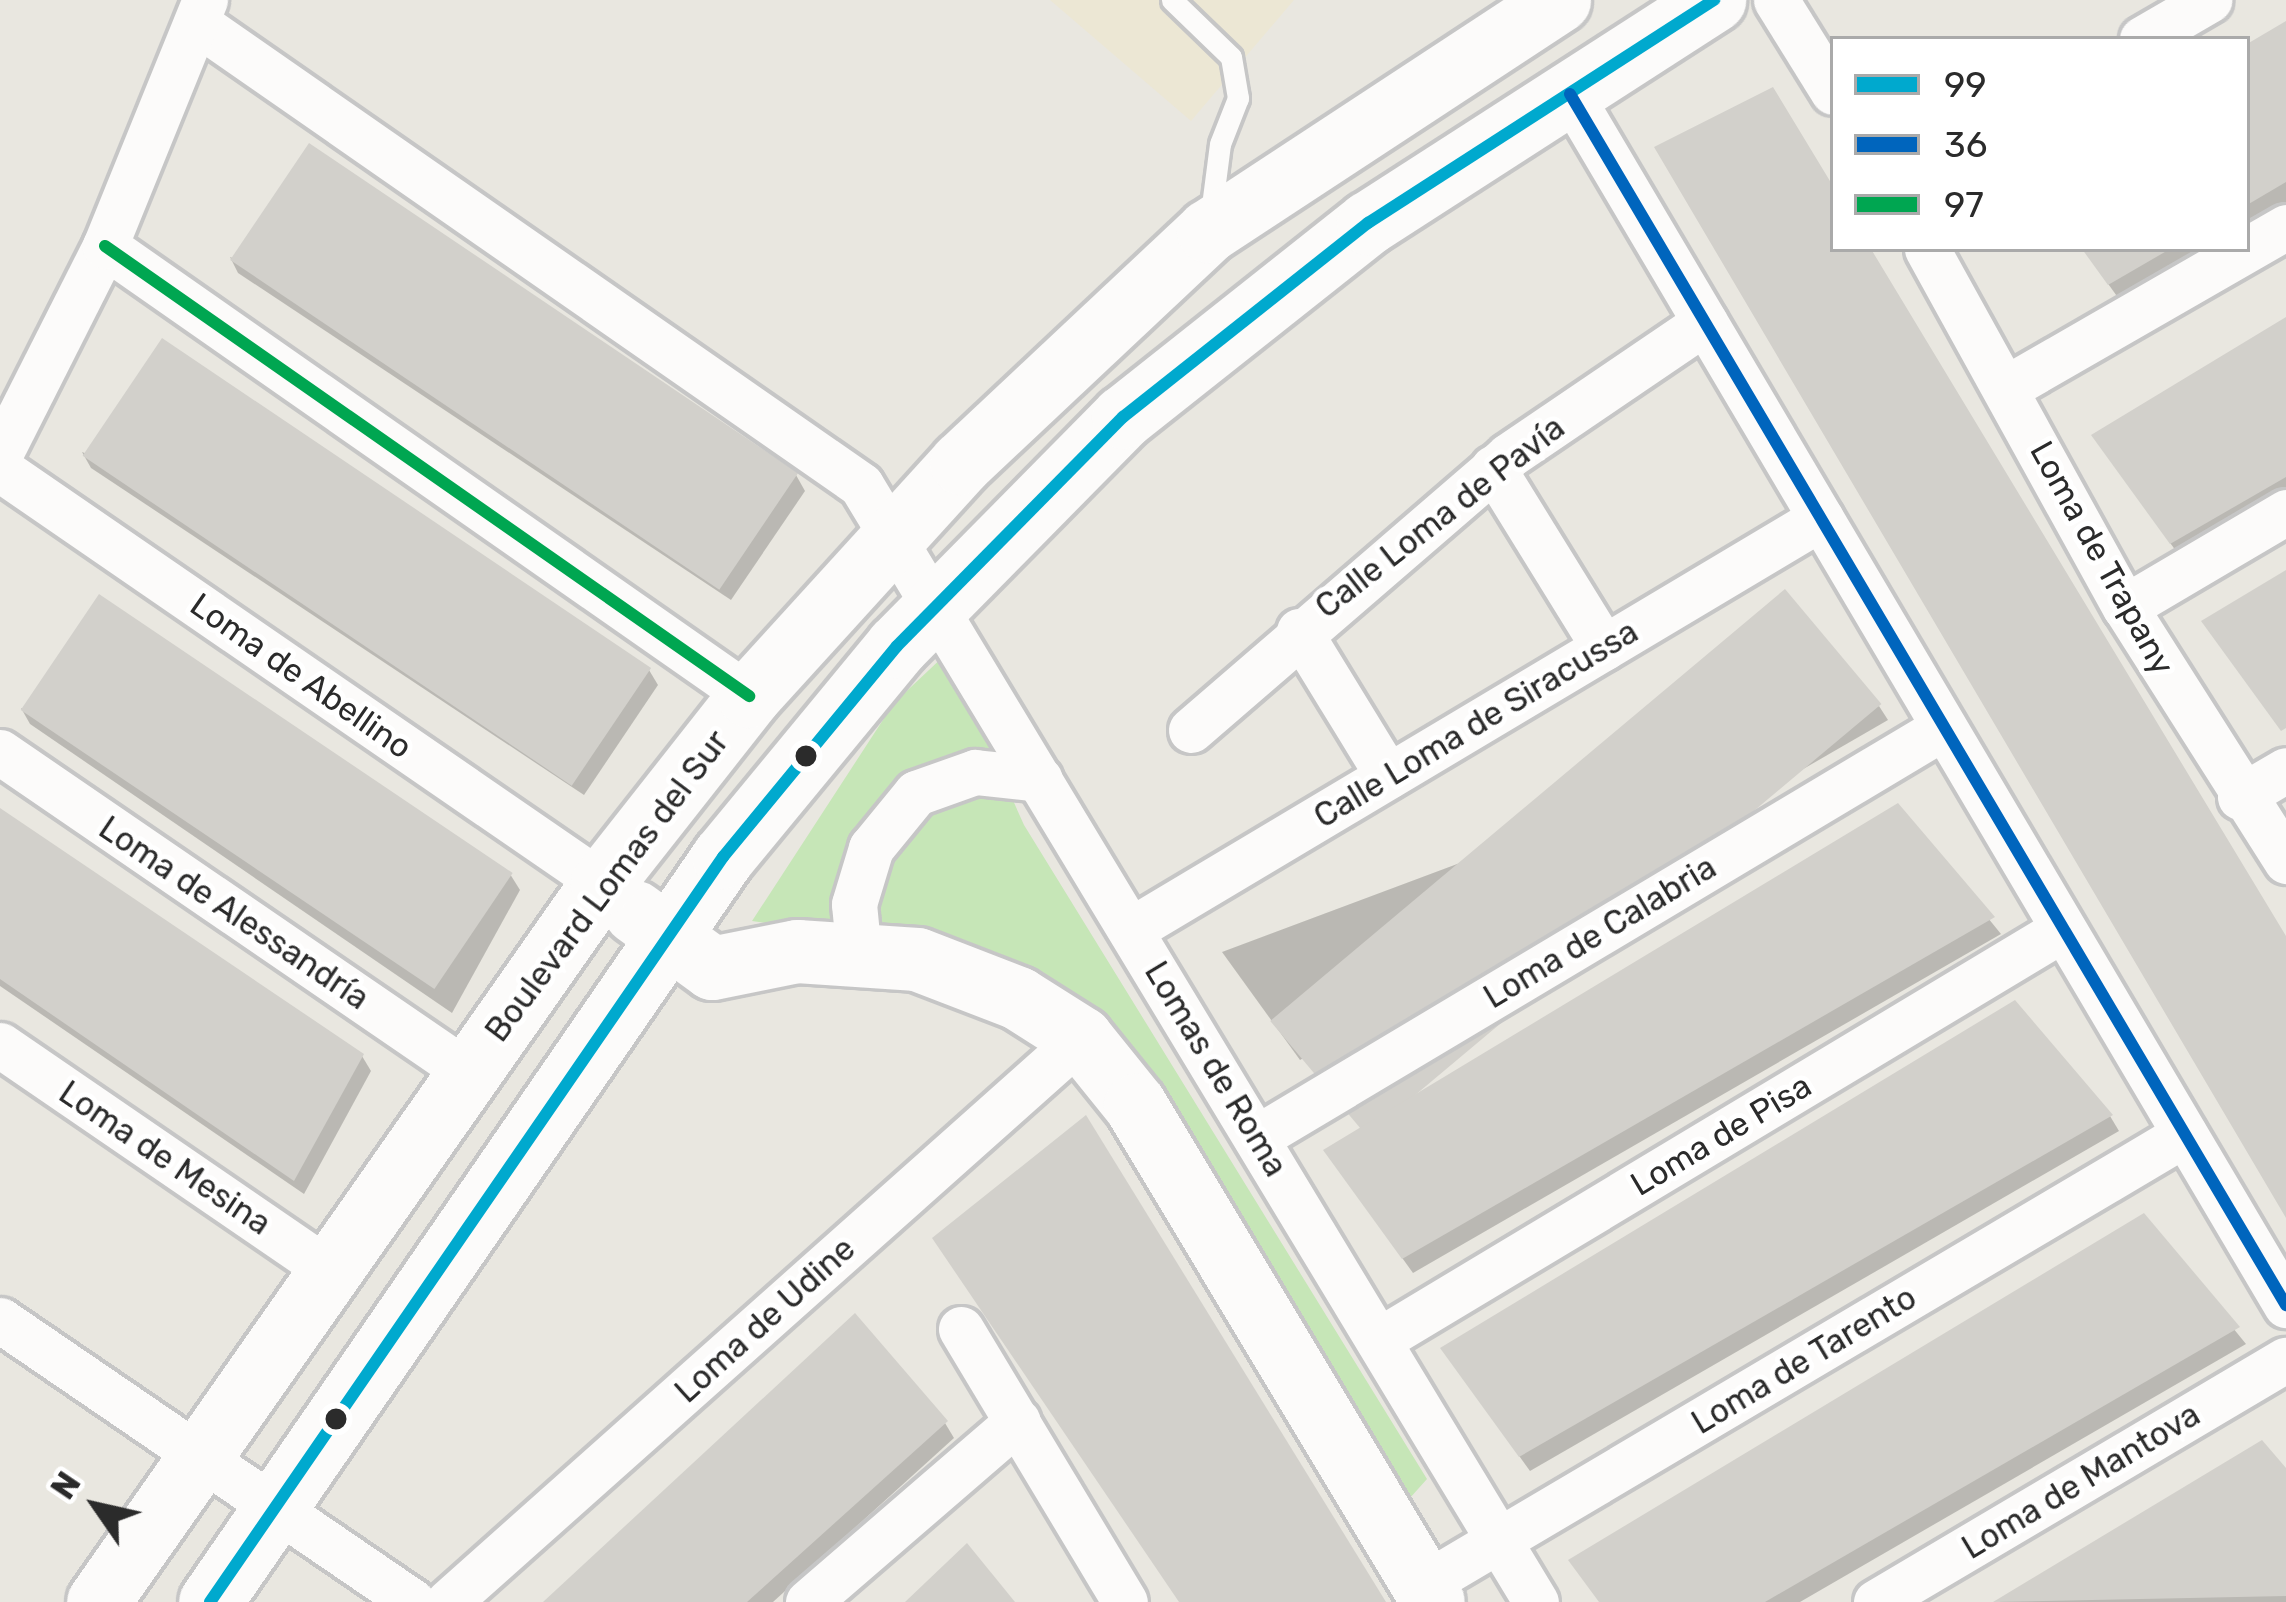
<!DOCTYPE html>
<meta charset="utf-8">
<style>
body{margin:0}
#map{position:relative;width:2286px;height:1602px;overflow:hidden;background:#e9e7e0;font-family:Rubik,sans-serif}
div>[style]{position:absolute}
.education>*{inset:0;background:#ece7d4}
.green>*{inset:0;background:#c6e6b7}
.shadow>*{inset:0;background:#0003}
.building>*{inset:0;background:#d2d0cb;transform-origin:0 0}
.roads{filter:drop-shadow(3px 0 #c6c6c6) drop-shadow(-3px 0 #c6c6c6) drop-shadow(0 3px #c6c6c6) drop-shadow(0 -3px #c6c6c6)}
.lane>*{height:21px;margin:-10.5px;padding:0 10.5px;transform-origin:10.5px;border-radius:10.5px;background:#fcfbfa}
.street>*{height:45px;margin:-22.5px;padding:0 22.5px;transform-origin:22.5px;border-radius:22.5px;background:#fcfbfa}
.secondary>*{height:63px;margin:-31.5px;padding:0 31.5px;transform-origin:31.5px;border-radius:31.5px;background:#fcfbfa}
.bus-1>*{height:12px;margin:-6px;padding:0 6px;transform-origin:6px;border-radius:6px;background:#00a9ce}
.bus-2>*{height:12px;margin:-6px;padding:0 6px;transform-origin:6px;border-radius:6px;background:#0065bd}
.bus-3>*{height:12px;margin:-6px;padding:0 6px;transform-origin:6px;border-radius:6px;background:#00a651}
.dots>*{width:33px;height:33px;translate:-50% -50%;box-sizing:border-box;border:6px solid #fff;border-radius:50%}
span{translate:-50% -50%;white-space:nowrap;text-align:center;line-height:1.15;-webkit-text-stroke:10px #fff;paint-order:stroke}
.street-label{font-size:33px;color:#2b2b2b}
.legend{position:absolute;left:1830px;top:36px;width:420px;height:216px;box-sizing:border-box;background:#fff;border:3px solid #aaa;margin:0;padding:15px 21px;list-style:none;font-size:36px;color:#2b2b2b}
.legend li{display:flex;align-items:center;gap:24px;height:60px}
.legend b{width:60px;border:3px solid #aaa}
.north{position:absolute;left:36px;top:1446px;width:120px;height:120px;-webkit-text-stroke:9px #fff;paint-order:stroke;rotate:304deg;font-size:33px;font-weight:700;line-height:48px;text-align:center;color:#2b2b2b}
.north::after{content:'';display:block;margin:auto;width:42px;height:54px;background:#2b2b2b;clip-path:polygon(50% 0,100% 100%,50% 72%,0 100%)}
</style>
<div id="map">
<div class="education">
<i style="clip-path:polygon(1050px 0,1294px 0,1191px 121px)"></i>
</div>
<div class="green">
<i style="clip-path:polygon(947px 653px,1024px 825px,1427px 1479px,1392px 1518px,1094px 1027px,971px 952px,752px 921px,894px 703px)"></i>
</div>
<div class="shadow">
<i style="clip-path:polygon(2286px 24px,2286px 203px,2247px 225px,2247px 48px)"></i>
<i style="clip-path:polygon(2083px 249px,2206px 249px,2119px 299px)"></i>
<i style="clip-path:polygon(230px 257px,796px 475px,805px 491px,731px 600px,238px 273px)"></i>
<i style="clip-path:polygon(2286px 321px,2286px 497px,2181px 558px,2104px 451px)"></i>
<i style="clip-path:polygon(82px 452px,649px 670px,658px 685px,584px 795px,91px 468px)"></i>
<i style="clip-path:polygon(1879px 706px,1888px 720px,1300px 1060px,1222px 952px)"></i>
<i style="clip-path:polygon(21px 708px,510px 874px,520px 890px,452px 1013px,30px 724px)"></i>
<i style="clip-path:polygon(1897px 806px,2001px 934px,1413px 1273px,1336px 1166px)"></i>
<i style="clip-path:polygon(0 811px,362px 1056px,371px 1071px,304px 1194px,0 986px)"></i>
<i style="clip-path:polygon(2110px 1116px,2119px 1131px,1530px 1471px,1453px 1364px)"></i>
<i style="clip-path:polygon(2143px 1217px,2246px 1344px,1800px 1602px,1600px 1602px)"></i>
<i style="clip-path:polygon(945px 1423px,954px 1438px,773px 1602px,548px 1602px)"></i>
<i style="clip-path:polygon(2262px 1444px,2286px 1473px,2286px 1602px,1999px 1602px)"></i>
</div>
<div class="building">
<i style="clip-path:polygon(2286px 21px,2286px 182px,2247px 205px,2247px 44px)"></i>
<i style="clip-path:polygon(1773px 87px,1833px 186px,1833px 249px,1871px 249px,2286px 936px,2286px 1218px,1654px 147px)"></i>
<i style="left:309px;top:143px;width:590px;height:141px;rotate:34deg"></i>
<i style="clip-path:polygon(2082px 249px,2170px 249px,2108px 285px)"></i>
<i style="clip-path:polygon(2286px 317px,2286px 477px,2170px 544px,2091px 435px)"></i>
<i style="left:162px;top:338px;width:590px;height:142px;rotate:34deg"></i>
<i style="clip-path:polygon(2286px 570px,2286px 728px,2281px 731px,2201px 621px)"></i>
<i style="left:1785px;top:589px;width:150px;height:672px;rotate:50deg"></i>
<i style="left:99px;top:594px;width:499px;height:140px;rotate:34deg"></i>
<i style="clip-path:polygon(1898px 803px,1995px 917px,1402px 1259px,1323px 1150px)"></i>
<i style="clip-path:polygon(0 808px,364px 1054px,294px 1181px,0 979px)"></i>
<i style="clip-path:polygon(2015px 1000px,2113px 1115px,1519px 1457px,1440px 1348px)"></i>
<i style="clip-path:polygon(1086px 1115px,1386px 1602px,1179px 1602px,932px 1238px)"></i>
<i style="clip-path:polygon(2144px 1213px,2240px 1327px,1765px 1602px,1599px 1602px,1568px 1560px)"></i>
<i style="clip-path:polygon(855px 1313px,948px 1421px,747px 1602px,543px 1602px)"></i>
<i style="clip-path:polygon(2262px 1440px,2286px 1468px,2286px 1596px,1993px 1602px)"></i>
<i style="clip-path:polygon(967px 1543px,1015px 1602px,905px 1602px)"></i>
</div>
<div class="roads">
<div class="lane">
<i style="left:1172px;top:0;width:82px;rotate:44deg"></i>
<i style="left:1231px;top:57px;width:42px;rotate:80.3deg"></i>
<i style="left:1238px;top:98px;width:49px;rotate:111.4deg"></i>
<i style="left:1220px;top:144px;width:70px;rotate:97.4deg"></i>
</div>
<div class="street">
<i style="left:1776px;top:0;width:108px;rotate:58.2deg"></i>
<i style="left:197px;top:23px;width:809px;rotate:34.83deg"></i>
<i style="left:861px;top:485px;width:1305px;rotate:58.86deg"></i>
<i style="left:2142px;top:39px;width:78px;rotate:-30.2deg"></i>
<i style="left:1570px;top:94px;width:1407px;rotate:59.41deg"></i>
<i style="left:105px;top:246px;width:786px;rotate:34.94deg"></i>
<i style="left:1927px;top:249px;width:409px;rotate:61.1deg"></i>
<i style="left:2125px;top:607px;width:301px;rotate:57.6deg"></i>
<i style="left:2008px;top:387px;width:321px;rotate:-29.9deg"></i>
<i style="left:0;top:454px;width:233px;rotate:-63.2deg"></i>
<i style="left:105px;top:246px;width:266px;rotate:-67.9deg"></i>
<i style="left:1493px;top:468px;width:211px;rotate:58.3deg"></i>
<i style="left:0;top:469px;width:731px;rotate:34.52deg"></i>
<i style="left:2125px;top:607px;width:187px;rotate:-30.5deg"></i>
<i style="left:1299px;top:631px;width:170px;rotate:58.5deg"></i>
<i style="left:1191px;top:730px;width:419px;rotate:-40.8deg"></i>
<i style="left:1508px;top:456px;width:238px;rotate:-34.2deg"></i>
<i style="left:0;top:752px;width:568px;rotate:34.39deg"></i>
<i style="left:2240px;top:797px;width:53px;rotate:-30.4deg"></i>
<i style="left:1132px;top:929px;width:802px;rotate:-30.82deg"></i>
<i style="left:859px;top:955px;width:51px;rotate:-95.6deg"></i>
<i style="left:854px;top:904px;width:59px;rotate:-73.1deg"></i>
<i style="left:871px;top:848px;width:71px;rotate:-50.7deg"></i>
<i style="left:916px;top:793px;width:63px;rotate:-19.6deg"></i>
<i style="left:975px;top:772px;width:65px;rotate:6.1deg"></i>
<i style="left:0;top:1045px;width:400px;rotate:34.4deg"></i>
<i style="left:1256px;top:1138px;width:801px;rotate:-30.85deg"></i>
<i style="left:0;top:1320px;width:500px;rotate:34.33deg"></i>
<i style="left:961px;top:1329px;width:318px;rotate:59deg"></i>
<i style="left:1379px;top:1340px;width:798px;rotate:-31deg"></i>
<i style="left:1423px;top:1585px;width:885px;rotate:-30.62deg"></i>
<i style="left:448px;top:1602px;width:848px;rotate:-41.7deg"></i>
<i style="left:808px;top:1602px;width:277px;rotate:-40.8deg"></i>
<i style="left:1876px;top:1602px;width:476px;rotate:-30.6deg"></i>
</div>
<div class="secondary">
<i style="left:635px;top:912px;width:95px;rotate:36deg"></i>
<i style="left:712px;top:968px;width:87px;rotate:-11.3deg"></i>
<i style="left:797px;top:951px;width:120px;rotate:3.8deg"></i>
<i style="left:917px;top:959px;width:108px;rotate:21.1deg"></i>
<i style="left:1018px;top:998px;width:75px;rotate:32.4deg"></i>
<i style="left:1081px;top:1038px;width:86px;rotate:51.1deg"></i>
<i style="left:1135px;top:1105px;width:579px;rotate:59.05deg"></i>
<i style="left:98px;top:1602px;width:878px;rotate:-54.97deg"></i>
<i style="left:602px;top:883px;width:238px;rotate:-51.8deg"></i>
<i style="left:749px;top:696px;width:315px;rotate:-47.7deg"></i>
<i style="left:961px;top:463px;width:339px;rotate:-43.2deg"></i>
<i style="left:1208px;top:231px;width:420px;rotate:-33.3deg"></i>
<i style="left:210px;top:1602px;width:905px;rotate:-55.45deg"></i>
<i style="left:723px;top:857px;width:273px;rotate:-50.5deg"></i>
<i style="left:897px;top:646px;width:322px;rotate:-45.4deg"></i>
<i style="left:1123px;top:417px;width:313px;rotate:-38.4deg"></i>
<i style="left:1368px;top:223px;width:412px;rotate:-32.8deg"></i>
</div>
</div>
<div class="bus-1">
<i style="left:210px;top:1602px;width:905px;rotate:-55.45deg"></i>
<i style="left:723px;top:857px;width:273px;rotate:-50.5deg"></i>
<i style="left:897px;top:646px;width:322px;rotate:-45.4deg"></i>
<i style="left:1123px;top:417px;width:313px;rotate:-38.4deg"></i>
<i style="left:1368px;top:223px;width:412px;rotate:-32.8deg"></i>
</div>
<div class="bus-2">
<i style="left:1570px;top:94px;width:1407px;rotate:59.41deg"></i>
</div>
<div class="bus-3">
<i style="left:105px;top:246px;width:786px;rotate:34.94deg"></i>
</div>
<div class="dots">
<i style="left:806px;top:756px;background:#2b2b2b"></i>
<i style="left:336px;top:1419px;background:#2b2b2b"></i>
</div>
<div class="street-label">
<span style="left:1440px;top:517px;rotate:-38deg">Calle Loma de Pavía</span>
<span style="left:2102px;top:558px;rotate:61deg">Loma de Trapany</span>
<span style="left:301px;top:676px;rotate:35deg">Loma de Abellino</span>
<span style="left:1476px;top:724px;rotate:-31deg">Calle Loma de Siracussa</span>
<span style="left:607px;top:886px;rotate:-53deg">Boulevard Lomas del Sur</span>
<span style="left:234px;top:913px;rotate:34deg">Loma de Alessandría</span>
<span style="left:1600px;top:932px;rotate:-31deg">Loma de Calabria</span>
<span style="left:1216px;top:1069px;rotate:59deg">Lomas de Roma</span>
<span style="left:1721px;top:1135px;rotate:-31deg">Loma de Pisa</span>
<span style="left:165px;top:1158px;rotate:34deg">Loma de Mesina</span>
<span style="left:765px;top:1320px;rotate:-42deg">Loma de Udine</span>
<span style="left:1804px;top:1360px;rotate:-31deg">Loma de Tarento</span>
<span style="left:2081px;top:1481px;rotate:-31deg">Loma de Mantova</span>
</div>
<ul class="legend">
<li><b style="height:15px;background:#00a9ce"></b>99</li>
<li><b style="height:15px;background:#0065bd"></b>36</li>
<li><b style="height:15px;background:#00a651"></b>97</li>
</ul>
<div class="north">N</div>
</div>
